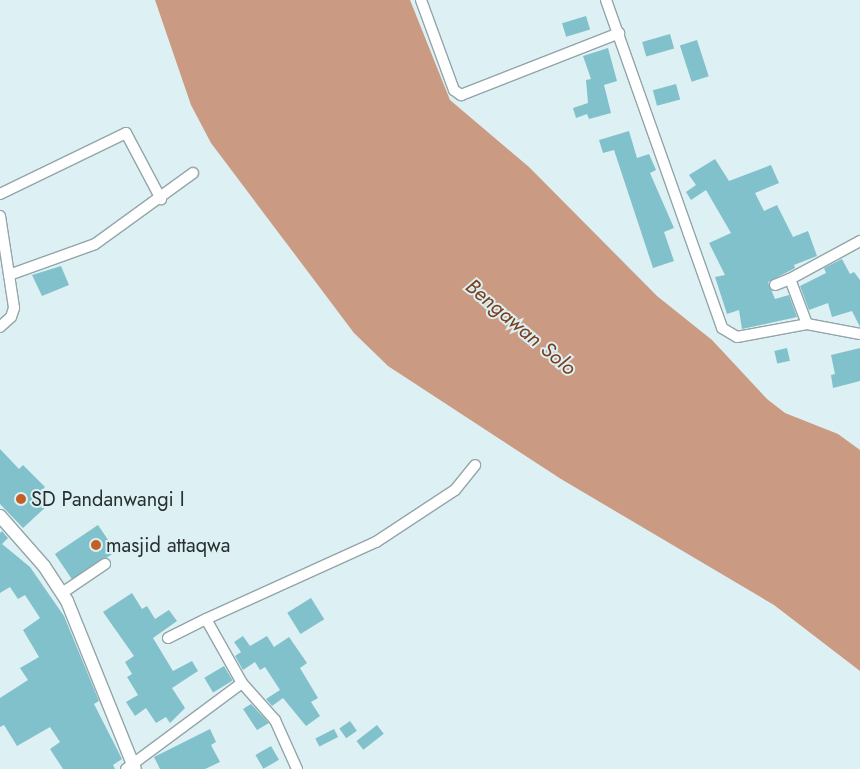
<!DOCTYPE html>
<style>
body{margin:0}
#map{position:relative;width:860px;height:769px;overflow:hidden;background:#ddf0f3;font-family:Jost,sans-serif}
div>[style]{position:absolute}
.water>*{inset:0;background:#ca9a82}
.building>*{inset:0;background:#81c1cb;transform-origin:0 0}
.roads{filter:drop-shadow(1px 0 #93a5a8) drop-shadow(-1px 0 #93a5a8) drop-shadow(0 1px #93a5a8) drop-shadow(0 -1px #93a5a8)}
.minor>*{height:10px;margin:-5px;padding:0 5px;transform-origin:5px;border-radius:5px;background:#fff}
.tertiary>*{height:12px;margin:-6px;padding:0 6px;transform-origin:6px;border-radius:6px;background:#fff}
.dots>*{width:14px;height:14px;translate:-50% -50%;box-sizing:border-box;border:2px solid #ddf0f3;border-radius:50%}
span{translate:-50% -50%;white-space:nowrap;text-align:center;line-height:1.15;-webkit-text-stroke:4px #ddf0f3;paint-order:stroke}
.poi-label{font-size:20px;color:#272f30}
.left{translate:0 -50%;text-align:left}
.water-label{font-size:21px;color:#7b3e1c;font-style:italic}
</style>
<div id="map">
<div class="water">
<i style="clip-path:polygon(155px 0,410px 0,450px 100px,529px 167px,657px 296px,712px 340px,767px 399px,785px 413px,838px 434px,860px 450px,860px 671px,774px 605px,561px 479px,388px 366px,354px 333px,211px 143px,191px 105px)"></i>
</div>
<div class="building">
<i style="left:586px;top:16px;width:14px;height:25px;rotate:73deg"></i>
<i style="left:670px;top:34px;width:15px;height:29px;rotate:74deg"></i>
<i style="left:697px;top:40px;width:38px;height:18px;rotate:72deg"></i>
<i style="clip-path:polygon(608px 48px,617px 81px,604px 85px,611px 113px,589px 119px,587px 114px,576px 118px,573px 108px,588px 103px,586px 80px,591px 79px,583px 56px)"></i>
<i style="left:676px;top:84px;width:16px;height:24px;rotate:75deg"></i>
<i style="clip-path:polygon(629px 131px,637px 158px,649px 154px,656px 170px,650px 173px,674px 228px,664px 232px,674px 261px,653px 268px,614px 150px,603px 153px,599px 140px)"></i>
<i style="clip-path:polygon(715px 159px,729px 181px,771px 165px,779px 183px,755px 193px,764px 211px,777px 205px,793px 237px,808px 231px,817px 256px,794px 265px,795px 268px,768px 282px,775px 299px,789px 295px,797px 317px,742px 329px,739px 310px,727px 314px,715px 277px,725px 275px,709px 243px,731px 233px,706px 190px,691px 200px,686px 192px,696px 185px,689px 175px)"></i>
<i style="clip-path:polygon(842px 259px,850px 274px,854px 272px,860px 280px,860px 327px,852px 311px,832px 317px,828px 303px,809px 310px,800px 286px,826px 273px,824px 268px)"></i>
<i style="clip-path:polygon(61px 266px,69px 285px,42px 296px,32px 275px)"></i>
<i style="left:787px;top:348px;width:13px;height:13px;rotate:77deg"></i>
<i style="clip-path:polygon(860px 348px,860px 381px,833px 388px,831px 375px,835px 374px,831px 355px)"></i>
<i style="clip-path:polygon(0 449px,19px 469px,23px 465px,45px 487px,38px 494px,48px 505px,23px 528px,0 504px)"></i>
<i style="left:98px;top:525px;width:32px;height:52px;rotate:56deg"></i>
<i style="clip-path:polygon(2px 531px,8px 538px,2px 544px,30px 567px,64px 616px,99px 701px,94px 704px,122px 759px,113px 765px,115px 769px,63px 769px,50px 749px,60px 742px,50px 727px,17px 746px,4px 725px,0 727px,0 698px,28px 680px,20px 668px,39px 657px,23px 630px,40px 618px,25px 595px,18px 599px,10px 587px,0 593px,0 533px)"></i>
<i style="clip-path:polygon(132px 593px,142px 609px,147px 606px,155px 619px,169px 610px,177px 621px,153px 638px,173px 671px,192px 661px,198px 671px,172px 688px,185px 708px,170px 723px,166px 717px,156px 723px,146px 708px,135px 716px,126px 702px,138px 695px,127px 677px,132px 674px,125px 662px,134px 656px,103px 612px)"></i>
<i style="left:311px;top:598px;width:25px;height:28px;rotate:58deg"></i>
<i style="clip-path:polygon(243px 636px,250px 646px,267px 636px,274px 647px,289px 637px,307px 663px,300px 668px,318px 698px,311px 702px,320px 716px,306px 726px,283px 698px,272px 706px,266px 699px,280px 690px,265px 667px,260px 670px,255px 662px,243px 670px,235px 656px,241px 652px,234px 642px)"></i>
<i style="left:224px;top:666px;width:17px;height:23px;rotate:59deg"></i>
<i style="clip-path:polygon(251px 704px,269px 723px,257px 730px,243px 709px)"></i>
<i style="left:350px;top:721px;width:12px;height:13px;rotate:55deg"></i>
<i style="left:377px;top:725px;width:11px;height:26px;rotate:52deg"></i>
<i style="clip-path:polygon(210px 729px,216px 742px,211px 745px,220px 762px,205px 769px,160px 769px,154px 757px)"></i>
<i style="left:334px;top:729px;width:9px;height:21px;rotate:63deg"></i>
<i style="left:271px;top:746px;width:16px;height:18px;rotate:60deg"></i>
</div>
<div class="roads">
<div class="minor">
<i style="left:421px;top:0;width:96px;rotate:69.9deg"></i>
<i style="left:454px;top:90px;width:9px;rotate:36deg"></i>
<i style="left:461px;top:95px;width:170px;rotate:-21.4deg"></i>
<i style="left:606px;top:0;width:348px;rotate:70.5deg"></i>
<i style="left:722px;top:328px;width:17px;rotate:31deg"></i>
<i style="left:737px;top:337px;width:71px;rotate:-10.5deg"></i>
<i style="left:807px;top:324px;width:54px;rotate:10.7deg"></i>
<i style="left:0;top:194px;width:140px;rotate:-25.8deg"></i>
<i style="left:126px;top:133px;width:75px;rotate:62.1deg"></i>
<i style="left:0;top:216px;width:93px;rotate:81.3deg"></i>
<i style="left:14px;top:308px;width:9px;rotate:108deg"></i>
<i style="left:11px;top:317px;width:15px;rotate:138deg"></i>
<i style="left:9px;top:275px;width:91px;rotate:-19.8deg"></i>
<i style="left:95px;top:244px;width:121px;rotate:-35.9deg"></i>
<i style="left:790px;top:279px;width:80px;rotate:-28.5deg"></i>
<i style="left:775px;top:285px;width:16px;rotate:-22deg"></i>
<i style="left:790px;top:279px;width:48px;rotate:69.3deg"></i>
<i style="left:62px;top:593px;width:52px;rotate:-34deg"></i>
<i style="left:168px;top:638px;width:42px;rotate:-26.6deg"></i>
<i style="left:242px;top:683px;width:73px;rotate:-119.4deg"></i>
<i style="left:206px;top:619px;width:187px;rotate:-24.4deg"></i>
<i style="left:376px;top:542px;width:95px;rotate:-33.4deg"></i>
<i style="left:455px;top:490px;width:32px;rotate:-51deg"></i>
<i style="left:126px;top:769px;width:144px;rotate:-36.6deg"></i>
<i style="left:242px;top:683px;width:50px;rotate:48.3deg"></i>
<i style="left:275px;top:720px;width:54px;rotate:65.8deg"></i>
</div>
<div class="tertiary">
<i style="left:0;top:516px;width:67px;rotate:48.7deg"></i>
<i style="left:44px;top:566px;width:42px;rotate:56.7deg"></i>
<i style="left:67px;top:601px;width:181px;rotate:68deg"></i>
</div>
</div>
<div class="dots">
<i style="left:21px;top:499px;background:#c36027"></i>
<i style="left:96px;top:545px;background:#c36027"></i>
</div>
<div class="poi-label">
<span class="left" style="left:31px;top:499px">SD Pandanwangi I</span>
<span class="left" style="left:106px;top:545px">masjid attaqwa</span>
</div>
<div class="water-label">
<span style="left:521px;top:327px;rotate:40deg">Bengawan Solo</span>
</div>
</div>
